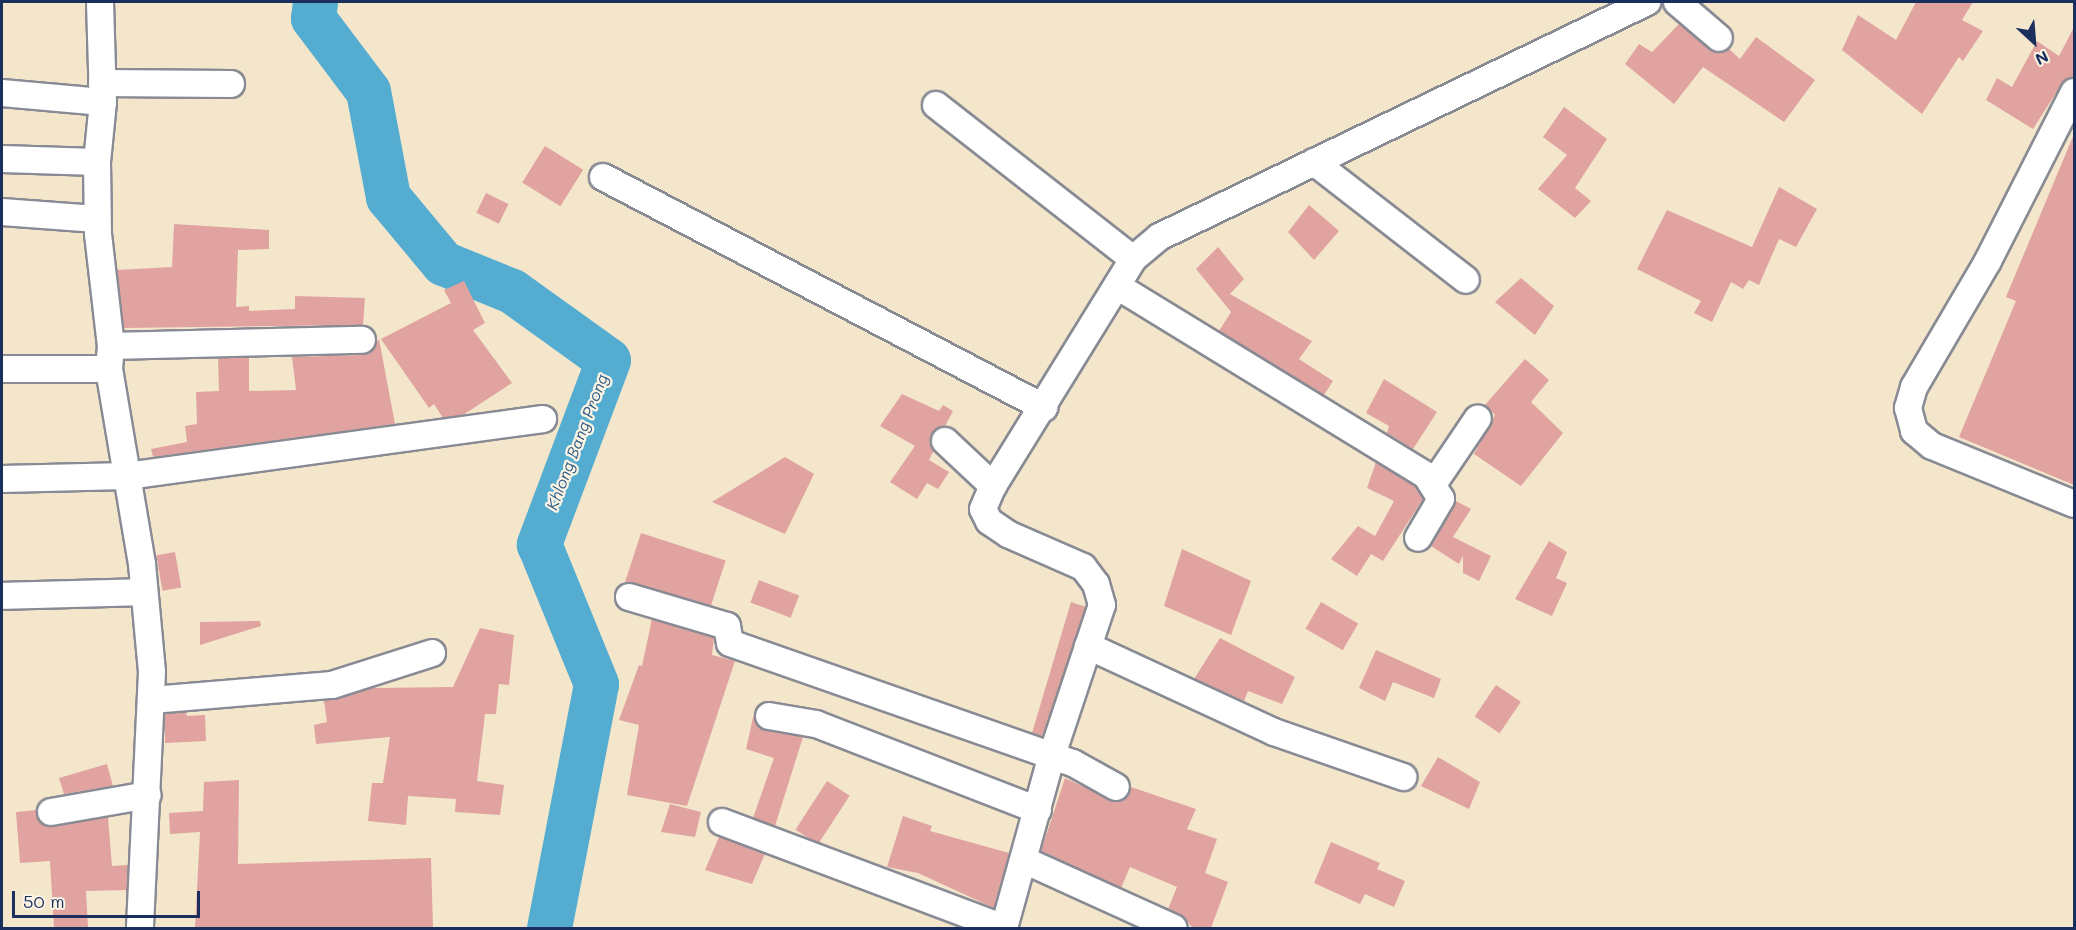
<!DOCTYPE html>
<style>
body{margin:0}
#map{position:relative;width:2076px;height:930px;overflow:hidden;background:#f4e6cb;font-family:Mali,sans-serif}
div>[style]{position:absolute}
.river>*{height:45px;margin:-22.5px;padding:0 22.5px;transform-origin:22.5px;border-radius:22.5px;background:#54add1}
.building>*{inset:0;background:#e0a3a0;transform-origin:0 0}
.roads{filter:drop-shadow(2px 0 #888a94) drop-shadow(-2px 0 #888a94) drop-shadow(0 2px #888a94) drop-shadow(0 -2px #888a94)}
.minor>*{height:26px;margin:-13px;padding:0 13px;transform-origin:13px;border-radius:13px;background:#fff}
span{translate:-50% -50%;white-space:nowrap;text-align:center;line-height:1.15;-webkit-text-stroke:4.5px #fcf5e5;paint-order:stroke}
.water-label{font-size:16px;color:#2f5b86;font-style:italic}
.frame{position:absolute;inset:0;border:3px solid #1b2f5e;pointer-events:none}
.north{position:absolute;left:2004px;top:12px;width:60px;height:60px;-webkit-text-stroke:4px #fcf5e5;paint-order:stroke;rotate:154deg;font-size:16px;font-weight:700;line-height:24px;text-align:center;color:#1b2f5e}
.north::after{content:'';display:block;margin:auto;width:21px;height:27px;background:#1b2f5e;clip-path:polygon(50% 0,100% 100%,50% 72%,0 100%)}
.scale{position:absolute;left:12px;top:891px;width:188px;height:27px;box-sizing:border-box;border:3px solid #1b2f5e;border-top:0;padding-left:8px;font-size:18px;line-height:21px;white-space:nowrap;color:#1b2f5e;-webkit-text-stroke:4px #fcf5e5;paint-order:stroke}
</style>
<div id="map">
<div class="river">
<i style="left:315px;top:2px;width:16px;rotate:97deg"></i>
<i style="left:313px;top:18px;width:91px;rotate:53deg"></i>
<i style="left:368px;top:91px;width:108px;rotate:79.3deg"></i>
<i style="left:388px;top:197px;width:86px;rotate:50.2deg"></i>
<i style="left:443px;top:263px;width:74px;rotate:22.1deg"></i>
<i style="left:512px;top:291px;width:118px;rotate:35.7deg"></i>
<i style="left:608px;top:360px;width:197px;rotate:110.6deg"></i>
<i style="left:539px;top:544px;width:151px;rotate:67.8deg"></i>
<i style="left:596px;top:684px;width:248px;rotate:100.9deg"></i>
</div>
<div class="building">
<i style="clip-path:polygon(1916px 2px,1973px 2px,1962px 20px,1983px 31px,1963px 61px,1959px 57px,1922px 114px,1842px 50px,1858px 15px,1896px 40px)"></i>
<i style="clip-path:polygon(1679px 24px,1710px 50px,1717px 53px,1729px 49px,1740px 59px,1756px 37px,1815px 80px,1784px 122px,1703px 67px,1674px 104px,1625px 64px,1639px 44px,1652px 52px)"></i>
<i style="clip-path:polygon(2074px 27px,2074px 77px,2061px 85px,2033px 129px,1986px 100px,1997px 78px,2012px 87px,2037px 41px,2059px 56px)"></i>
<i style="clip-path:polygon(1564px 107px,1607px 139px,1575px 188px,1591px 201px,1575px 218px,1538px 189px,1567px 155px,1543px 137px)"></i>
<i style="clip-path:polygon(2074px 134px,2074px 485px,1959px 437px,2016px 301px,2006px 297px)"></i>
<i style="left:545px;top:146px;width:45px;height:43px;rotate:32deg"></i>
<i style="clip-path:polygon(1779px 187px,1817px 209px,1796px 247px,1779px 239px,1759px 285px,1749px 280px,1743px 289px,1731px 282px,1712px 322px,1694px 313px,1701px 301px,1637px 269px,1667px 210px,1752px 247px)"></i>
<i style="left:486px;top:193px;width:25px;height:22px;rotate:26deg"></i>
<i style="clip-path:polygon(1309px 205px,1339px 231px,1314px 260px,1288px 232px)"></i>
<i style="clip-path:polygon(174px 224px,269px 230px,269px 249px,238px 250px,236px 307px,249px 306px,249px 311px,295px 309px,295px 296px,365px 298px,363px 325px,124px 328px,117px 270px,172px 267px)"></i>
<i style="clip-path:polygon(1218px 247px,1244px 279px,1230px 294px,1312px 341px,1299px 359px,1333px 381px,1324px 395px,1219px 331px,1231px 312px,1196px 269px)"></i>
<i style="clip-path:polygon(1521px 278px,1554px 306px,1535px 335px,1495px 302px)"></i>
<i style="clip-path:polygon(464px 281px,485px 323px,473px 330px,512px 383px,463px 415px,443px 418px,434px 404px,429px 408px,381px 339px,451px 303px,444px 290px)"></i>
<i style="clip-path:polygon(379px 339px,395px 424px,153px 457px,151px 449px,187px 442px,185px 426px,197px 424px,196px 392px,219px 391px,218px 358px,249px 358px,249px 391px,296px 390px,292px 357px,363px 355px,370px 352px)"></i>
<i style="clip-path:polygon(1525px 359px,1549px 380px,1531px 402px,1563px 433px,1521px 486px,1474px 454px,1495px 415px,1485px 405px)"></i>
<i style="clip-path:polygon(1384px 379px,1437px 412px,1413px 449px,1387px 433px,1389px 426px,1366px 413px)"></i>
<i style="clip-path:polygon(902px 394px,939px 411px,943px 405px,953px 411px,945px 426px,935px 430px,930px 438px,934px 450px,929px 460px,949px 472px,938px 489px,927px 483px,917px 499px,890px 482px,915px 446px,880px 426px)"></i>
<i style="clip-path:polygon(785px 457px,814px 474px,785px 534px,712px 502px)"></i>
<i style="clip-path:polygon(1376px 462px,1415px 486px,1423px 499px,1383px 561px,1371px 554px,1357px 576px,1331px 559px,1358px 526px,1375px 536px,1394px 501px,1367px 488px)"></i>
<i style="clip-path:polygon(1456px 501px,1471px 509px,1453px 537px,1491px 556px,1479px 581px,1463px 573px,1463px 556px,1459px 564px,1431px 546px)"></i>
<i style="left:641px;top:533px;width:89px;height:51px;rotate:18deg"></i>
<i style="clip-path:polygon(1549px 541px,1567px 552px,1556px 578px,1567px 583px,1552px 616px,1515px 599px)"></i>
<i style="clip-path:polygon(1182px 549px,1251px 581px,1231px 635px,1164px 606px)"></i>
<i style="left:175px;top:552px;width:36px;height:19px;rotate:80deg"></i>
<i style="left:759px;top:580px;width:43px;height:24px;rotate:21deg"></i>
<i style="clip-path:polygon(1071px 602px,1086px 607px,1042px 736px,1032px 733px)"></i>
<i style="left:1321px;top:602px;width:43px;height:31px;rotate:30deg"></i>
<i style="clip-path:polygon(652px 619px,714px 638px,712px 655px,735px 661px,687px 806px,627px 795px,639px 725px,619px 720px,639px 665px,642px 666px)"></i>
<i style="clip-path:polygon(260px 621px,261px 626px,200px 645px,200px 622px)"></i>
<i style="clip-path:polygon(480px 628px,514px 635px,509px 685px,499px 684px,496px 714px,485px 714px,477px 781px,504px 785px,500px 815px,455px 812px,456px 799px,408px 796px,406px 825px,368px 821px,372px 783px,383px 783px,390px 737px,316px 744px,314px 725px,327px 722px,324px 701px,373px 688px,453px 687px)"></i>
<i style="clip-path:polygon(1220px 638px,1295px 677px,1282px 704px,1248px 691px,1244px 701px,1194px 679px)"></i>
<i style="clip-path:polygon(1376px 650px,1441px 679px,1434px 698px,1393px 682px,1385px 701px,1359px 688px)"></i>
<i style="left:1496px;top:685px;width:30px;height:38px;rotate:34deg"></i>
<i style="clip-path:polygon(186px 712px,187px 716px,205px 715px,206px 741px,165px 743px,165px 714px)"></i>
<i style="clip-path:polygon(754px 713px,760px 728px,803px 737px,775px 826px,753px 818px,774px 758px,746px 749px)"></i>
<i style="clip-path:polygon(1438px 757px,1480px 782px,1469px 809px,1421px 786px)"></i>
<i style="clip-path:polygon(107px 764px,113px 786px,64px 794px,59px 778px)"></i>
<i style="clip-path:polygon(1065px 778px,1116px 802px,1124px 800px,1131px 787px,1196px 809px,1187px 829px,1217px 839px,1205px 873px,1228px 882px,1211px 928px,1193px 928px,1181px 915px,1168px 909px,1177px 887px,1130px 867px,1121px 888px,1041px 851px)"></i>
<i style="clip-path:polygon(239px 780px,238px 864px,431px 858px,433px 928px,195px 928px,200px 832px,170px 834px,169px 813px,203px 811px,204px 782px)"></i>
<i style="left:827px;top:781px;width:27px;height:58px;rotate:33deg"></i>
<i style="clip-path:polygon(670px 804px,701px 812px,695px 837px,661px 832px)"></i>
<i style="clip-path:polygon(37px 810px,39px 821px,46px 826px,108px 817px,112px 866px,128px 865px,127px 890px,86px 891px,88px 927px,54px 928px,50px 861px,20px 863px,16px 812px)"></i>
<i style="clip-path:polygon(903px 816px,932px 826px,930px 831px,1009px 853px,994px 908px,918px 873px,887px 867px)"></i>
<i style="clip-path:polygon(719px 837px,765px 854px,752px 884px,705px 870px)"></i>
<i style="clip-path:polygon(1331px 842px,1380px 863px,1377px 869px,1405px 881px,1394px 907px,1365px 894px,1360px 904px,1314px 883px)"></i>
</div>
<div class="roads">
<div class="minor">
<i style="left:100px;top:2px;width:100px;rotate:88.3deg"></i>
<i style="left:103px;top:102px;width:60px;rotate:95.7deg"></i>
<i style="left:97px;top:162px;width:72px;rotate:89.2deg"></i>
<i style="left:98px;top:234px;width:113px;rotate:83.4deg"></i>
<i style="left:111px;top:346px;width:23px;rotate:95deg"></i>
<i style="left:109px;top:369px;width:198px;rotate:80.4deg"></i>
<i style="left:142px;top:564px;width:108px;rotate:84.7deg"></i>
<i style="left:152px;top:672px;width:256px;rotate:92.7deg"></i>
<i style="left:1677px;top:2px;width:55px;rotate:40.6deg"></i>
<i style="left:102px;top:83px;width:129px;rotate:0.4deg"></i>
<i style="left:2074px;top:92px;width:190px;rotate:117deg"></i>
<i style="left:1988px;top:261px;width:146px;rotate:120.4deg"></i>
<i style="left:1914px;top:387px;width:22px;rotate:106deg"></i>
<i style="left:1908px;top:408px;width:24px;rotate:75deg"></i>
<i style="left:1914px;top:431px;width:23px;rotate:40deg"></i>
<i style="left:1932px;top:446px;width:153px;rotate:22.2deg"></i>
<i style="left:2px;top:93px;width:101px;rotate:5.1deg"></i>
<i style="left:936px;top:105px;width:250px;rotate:38deg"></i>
<i style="left:2px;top:159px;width:95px;rotate:1.8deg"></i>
<i style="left:1314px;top:162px;width:192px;rotate:37.8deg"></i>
<i style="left:603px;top:177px;width:498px;rotate:27.6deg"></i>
<i style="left:2px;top:212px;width:95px;rotate:4.2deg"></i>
<i style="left:1117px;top:286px;width:362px;rotate:31.5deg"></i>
<i style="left:1426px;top:475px;width:28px;rotate:58deg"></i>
<i style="left:1441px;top:499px;width:45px;rotate:120.5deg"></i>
<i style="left:111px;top:346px;width:251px;rotate:-1.4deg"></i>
<i style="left:2px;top:369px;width:107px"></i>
<i style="left:945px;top:441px;width:66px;rotate:43.2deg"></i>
<i style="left:2px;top:479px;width:125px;rotate:-1.4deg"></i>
<i style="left:127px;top:476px;width:420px;rotate:-7.8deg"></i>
<i style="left:1434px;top:483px;width:78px;rotate:-55.9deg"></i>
<i style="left:2px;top:596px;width:142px;rotate:-1.6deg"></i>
<i style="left:629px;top:597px;width:102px;rotate:16.5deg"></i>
<i style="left:727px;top:626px;width:17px;rotate:80deg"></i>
<i style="left:730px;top:643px;width:363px;rotate:19.3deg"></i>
<i style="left:1073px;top:763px;width:49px;rotate:29.2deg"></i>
<i style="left:1088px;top:646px;width:205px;rotate:24.8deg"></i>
<i style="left:1274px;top:732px;width:137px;rotate:19.2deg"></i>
<i style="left:152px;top:700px;width:181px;rotate:-4.8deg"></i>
<i style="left:332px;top:685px;width:105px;rotate:-17.7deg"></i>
<i style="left:769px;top:716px;width:48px;rotate:9.7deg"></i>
<i style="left:816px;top:724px;width:238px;rotate:21.2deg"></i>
<i style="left:51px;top:812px;width:98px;rotate:-9.9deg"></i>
<i style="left:722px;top:822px;width:301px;rotate:20.6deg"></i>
<i style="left:1004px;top:928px;width:180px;rotate:-74.5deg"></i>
<i style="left:1052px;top:755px;width:158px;rotate:-71.6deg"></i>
<i style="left:1102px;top:605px;width:22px;rotate:-106deg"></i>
<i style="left:1096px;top:584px;width:21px;rotate:-127deg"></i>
<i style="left:1083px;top:567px;width:82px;rotate:-156.3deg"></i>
<i style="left:1008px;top:534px;width:23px;rotate:-146deg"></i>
<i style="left:989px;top:521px;width:13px;rotate:-117deg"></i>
<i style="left:983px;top:509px;width:25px;rotate:-67deg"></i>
<i style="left:993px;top:486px;width:267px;rotate:-58.3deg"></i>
<i style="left:1133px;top:259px;width:34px;rotate:-40deg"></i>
<i style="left:1159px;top:237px;width:542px;rotate:-25.71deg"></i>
<i style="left:1026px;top:861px;width:162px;rotate:24.4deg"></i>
</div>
</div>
<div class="water-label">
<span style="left:577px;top:442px;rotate:-69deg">Khlong Bang Prong</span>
</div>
<div class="frame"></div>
<div class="north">N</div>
<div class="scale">50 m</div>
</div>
